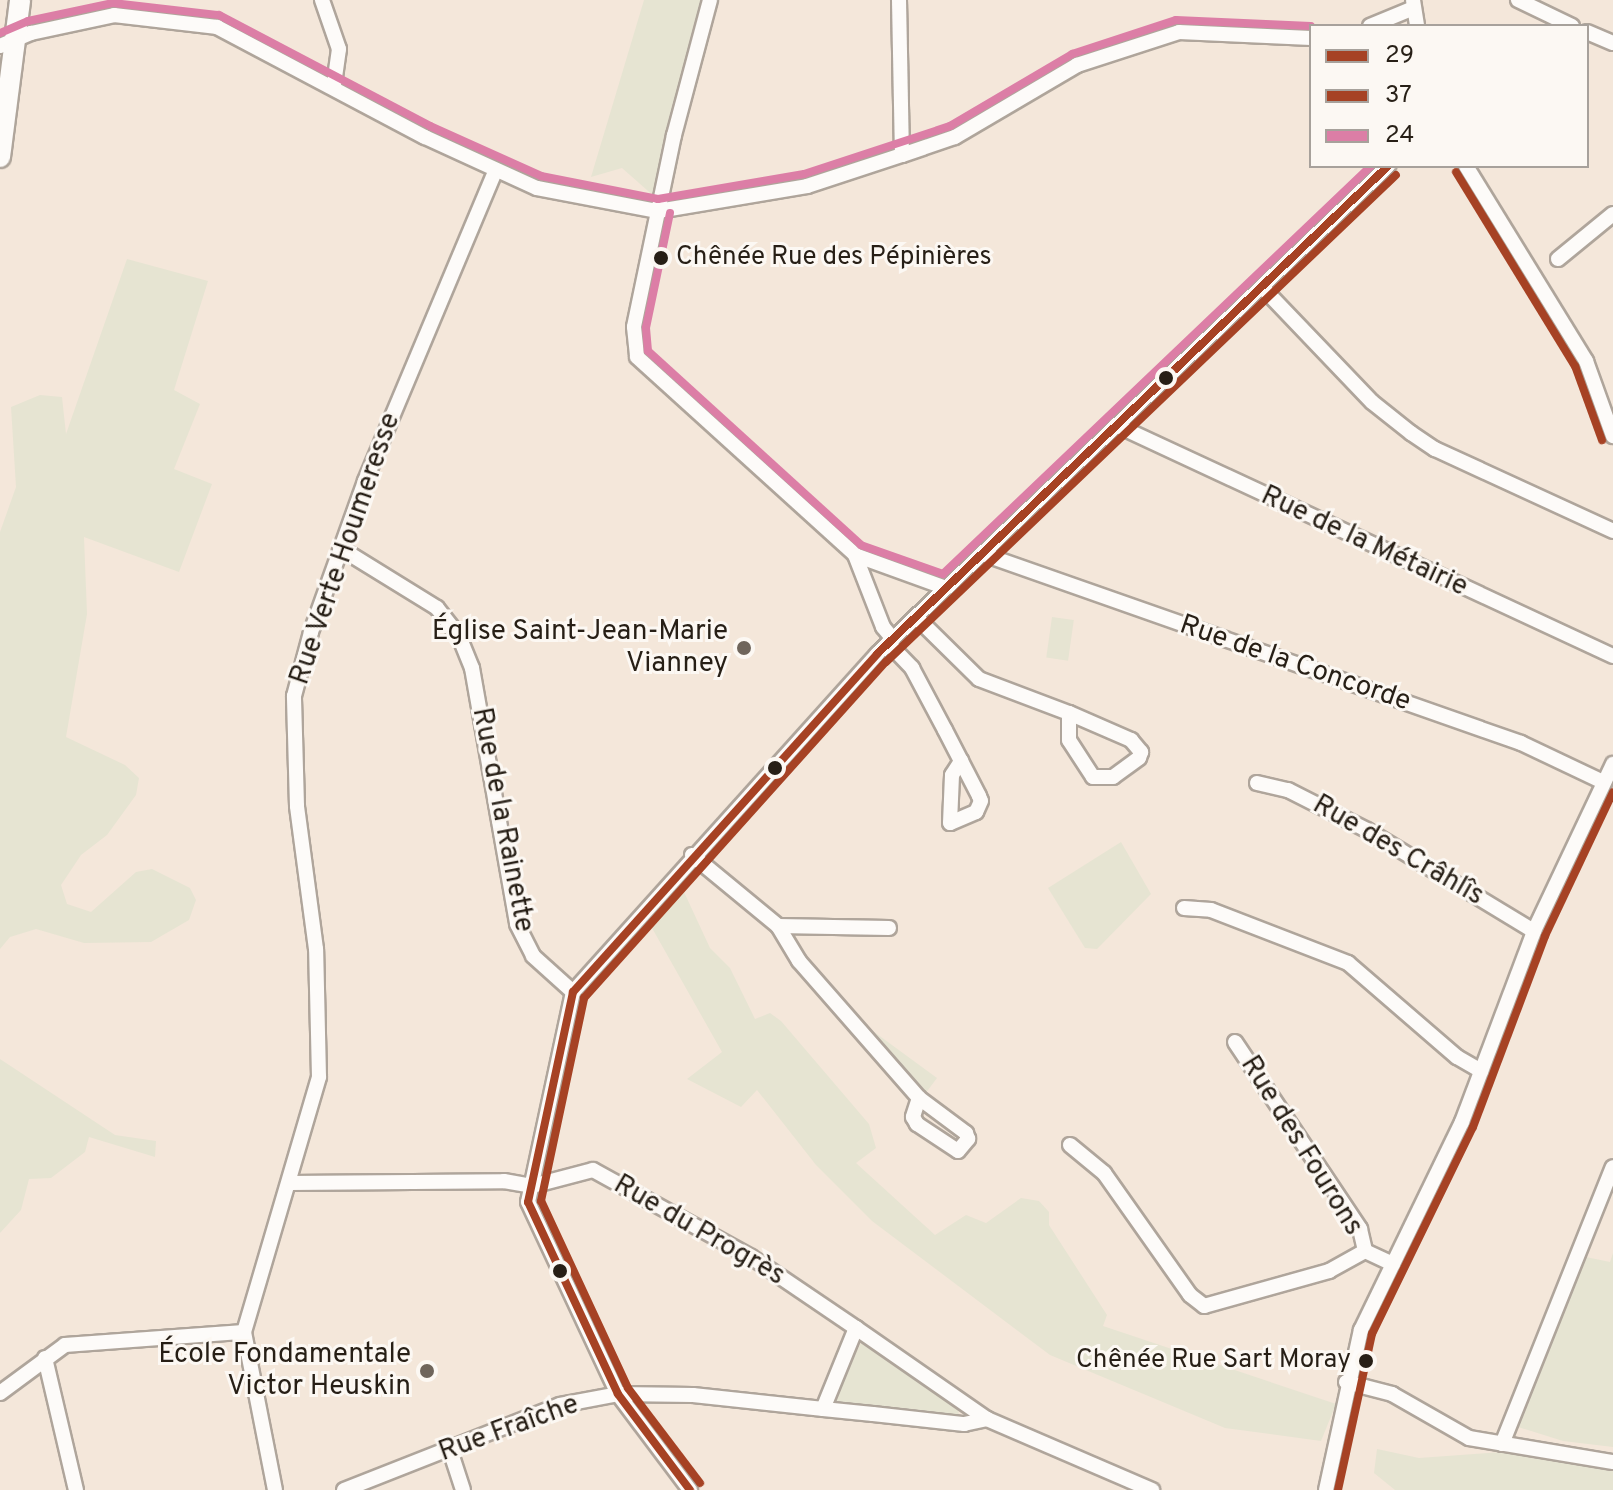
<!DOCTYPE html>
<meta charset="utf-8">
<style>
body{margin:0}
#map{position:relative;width:1613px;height:1490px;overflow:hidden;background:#f4e7da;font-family:Overpass,sans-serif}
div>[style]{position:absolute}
.green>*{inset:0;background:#e6e4d2;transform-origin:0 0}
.roads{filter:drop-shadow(2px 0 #afa59b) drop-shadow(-2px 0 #afa59b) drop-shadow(0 2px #afa59b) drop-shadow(0 -2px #afa59b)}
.street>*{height:14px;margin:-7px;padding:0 7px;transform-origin:7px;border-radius:7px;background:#fdfbf9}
.secondary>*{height:20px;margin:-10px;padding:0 10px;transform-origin:10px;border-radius:10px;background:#fdfbf9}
.bus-1>*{height:8px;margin:-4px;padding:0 4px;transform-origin:4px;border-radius:4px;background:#a64224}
.bus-2>*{height:8px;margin:-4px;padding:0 4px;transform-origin:4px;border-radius:4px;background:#a64224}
.bus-3>*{height:8px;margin:-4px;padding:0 4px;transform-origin:4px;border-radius:4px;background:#dc7ea6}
.dots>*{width:22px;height:22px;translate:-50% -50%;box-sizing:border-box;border:4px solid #fcf8f3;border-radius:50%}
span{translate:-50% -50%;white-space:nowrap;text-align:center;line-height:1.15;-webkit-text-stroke:6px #fcf8f3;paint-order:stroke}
.bus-label{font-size:26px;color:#271f16}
.left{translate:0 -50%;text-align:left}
.right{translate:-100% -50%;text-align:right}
.street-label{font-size:28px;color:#271f16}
.poi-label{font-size:28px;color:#271f16}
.legend{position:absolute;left:1309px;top:24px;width:280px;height:144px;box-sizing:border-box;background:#fcf8f3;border:2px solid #a7a19b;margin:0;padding:10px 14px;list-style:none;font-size:24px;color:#271f16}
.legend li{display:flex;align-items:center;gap:16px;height:40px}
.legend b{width:40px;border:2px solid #a7a19b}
</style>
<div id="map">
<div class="green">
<i style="clip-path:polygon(644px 0,701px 0,656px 198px,622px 168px,591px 177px)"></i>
<i style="clip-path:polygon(127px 259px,208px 281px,174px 390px,200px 404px,174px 469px,212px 484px,179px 572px,84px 537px,87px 614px,66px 737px,125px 765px,139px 778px,136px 795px,107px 835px,81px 855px,61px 885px,67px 904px,91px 912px,136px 872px,152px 869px,190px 888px,196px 900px,189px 920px,151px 942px,84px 943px,36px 929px,10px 937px,0 949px,0 532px,16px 487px,11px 407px,40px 395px,62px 397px,66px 434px)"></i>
<i style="left:1052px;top:617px;width:22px;height:41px;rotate:8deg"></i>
<i style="clip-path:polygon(1121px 842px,1151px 894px,1097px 949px,1085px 948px,1048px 888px)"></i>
<i style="clip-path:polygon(684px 892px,710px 948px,730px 968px,755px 1019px,770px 1013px,781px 1021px,869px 1124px,876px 1148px,856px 1163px,935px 1235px,966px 1215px,986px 1223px,1021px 1198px,1039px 1201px,1049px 1212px,1049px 1225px,1107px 1315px,1103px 1326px,1336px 1404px,1321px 1441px,1225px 1428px,1050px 1355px,872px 1221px,816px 1165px,757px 1090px,741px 1107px,687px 1079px,722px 1052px,652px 928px)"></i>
<i style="clip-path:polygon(866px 1026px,937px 1078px,925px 1094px,866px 1031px)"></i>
<i style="clip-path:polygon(0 1059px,115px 1135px,156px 1141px,155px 1157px,89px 1137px,85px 1152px,51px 1178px,29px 1179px,21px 1210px,0 1233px)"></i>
<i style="clip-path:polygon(1613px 1253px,1613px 1447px,1563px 1441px,1518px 1427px,1586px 1257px,1610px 1262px)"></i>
<i style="clip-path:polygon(861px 1343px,958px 1408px,959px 1416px,836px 1403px,832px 1399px)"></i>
<i style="clip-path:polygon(1377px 1449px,1419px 1458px,1502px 1452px,1613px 1468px,1613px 1490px,1395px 1490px,1374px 1473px)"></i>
</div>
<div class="roads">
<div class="street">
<i style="left:322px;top:0;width:52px;rotate:70.9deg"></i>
<i style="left:339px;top:49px;width:37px;rotate:98deg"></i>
<i style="left:710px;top:0;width:140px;rotate:104.9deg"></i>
<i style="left:674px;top:135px;width:196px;rotate:101.8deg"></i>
<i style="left:634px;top:327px;width:30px;rotate:84deg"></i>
<i style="left:637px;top:357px;width:294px;rotate:42.2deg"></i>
<i style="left:855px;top:555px;width:97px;rotate:19.9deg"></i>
<i style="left:899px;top:0;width:155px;rotate:88.9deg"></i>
<i style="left:1413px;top:0;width:26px;rotate:81deg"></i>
<i style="left:1518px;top:0;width:60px;rotate:25.7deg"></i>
<i style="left:1370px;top:26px;width:44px;rotate:-22.5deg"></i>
<i style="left:1587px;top:32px;width:28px;rotate:23deg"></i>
<i style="left:0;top:46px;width:34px;rotate:-23deg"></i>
<i style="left:31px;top:33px;width:85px;rotate:-12.2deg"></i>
<i style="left:114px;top:15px;width:104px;rotate:6.6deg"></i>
<i style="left:217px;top:27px;width:235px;rotate:27.9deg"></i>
<i style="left:425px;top:137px;width:123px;rotate:24.5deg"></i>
<i style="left:537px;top:188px;width:123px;rotate:10.8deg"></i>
<i style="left:658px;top:211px;width:151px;rotate:-9.5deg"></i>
<i style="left:807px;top:186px;width:100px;rotate:-18.1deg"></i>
<i style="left:902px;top:155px;width:56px;rotate:-18.8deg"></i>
<i style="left:955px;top:137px;width:142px;rotate:-30.5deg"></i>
<i style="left:1077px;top:65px;width:107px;rotate:-17.9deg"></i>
<i style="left:1179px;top:32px;width:132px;rotate:2.6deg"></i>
<i style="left:1466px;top:166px;width:229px;rotate:58.4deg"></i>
<i style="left:1586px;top:361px;width:80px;rotate:70.2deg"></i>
<i style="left:1558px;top:259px;width:71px;rotate:-39.3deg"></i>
<i style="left:1262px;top:287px;width:159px;rotate:46.3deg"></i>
<i style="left:1372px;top:402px;width:50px;rotate:38.5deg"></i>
<i style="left:1411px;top:433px;width:29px;rotate:34deg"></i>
<i style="left:1435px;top:449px;width:196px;rotate:24.7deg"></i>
<i style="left:1116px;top:425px;width:548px;rotate:24.93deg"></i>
<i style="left:340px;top:548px;width:114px;rotate:31.7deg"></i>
<i style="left:437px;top:608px;width:36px;rotate:52deg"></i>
<i style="left:459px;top:636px;width:35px;rotate:68deg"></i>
<i style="left:472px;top:668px;width:260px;rotate:80deg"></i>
<i style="left:517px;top:924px;width:36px;rotate:63deg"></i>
<i style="left:533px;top:956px;width:54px;rotate:42deg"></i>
<i style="left:983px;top:554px;width:570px;rotate:19.36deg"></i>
<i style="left:1521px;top:743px;width:91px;rotate:25.4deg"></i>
<i style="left:855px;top:555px;width:77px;rotate:68.7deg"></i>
<i style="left:883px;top:627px;width:16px;rotate:50deg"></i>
<i style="left:916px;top:617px;width:88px;rotate:44.5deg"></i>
<i style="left:979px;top:679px;width:96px;rotate:20.7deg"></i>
<i style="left:1069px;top:713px;width:68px;rotate:23.5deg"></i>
<i style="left:1131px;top:740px;width:16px;rotate:50deg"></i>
<i style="left:1141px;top:752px;width:6px;rotate:108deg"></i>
<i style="left:1139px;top:758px;width:32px;rotate:144deg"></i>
<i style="left:1113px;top:777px;width:20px;rotate:180deg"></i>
<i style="left:1093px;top:777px;width:44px;rotate:-123deg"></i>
<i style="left:1069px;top:740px;width:27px;rotate:-90deg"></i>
<i style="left:888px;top:643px;width:35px;rotate:46deg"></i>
<i style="left:912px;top:668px;width:70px;rotate:62deg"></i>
<i style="left:945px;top:730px;width:74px;rotate:62.7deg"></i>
<i style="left:979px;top:796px;width:5px;rotate:68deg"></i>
<i style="left:981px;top:801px;width:12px;rotate:114deg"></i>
<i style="left:976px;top:812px;width:28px;rotate:157deg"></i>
<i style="left:950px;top:823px;width:48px;rotate:-87.6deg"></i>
<i style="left:952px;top:775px;width:17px;rotate:-57deg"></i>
<i style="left:1257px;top:783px;width:32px;rotate:13deg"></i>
<i style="left:1288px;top:790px;width:89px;rotate:26.9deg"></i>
<i style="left:1367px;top:830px;width:195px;rotate:31.2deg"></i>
<i style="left:692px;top:855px;width:112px;rotate:39.5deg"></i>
<i style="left:778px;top:926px;width:41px;rotate:59deg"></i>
<i style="left:799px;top:961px;width:182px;rotate:48.8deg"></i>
<i style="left:919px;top:1098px;width:20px;rotate:108deg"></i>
<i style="left:913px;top:1117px;width:8px;rotate:60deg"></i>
<i style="left:917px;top:1124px;width:49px;rotate:33.4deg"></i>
<i style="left:958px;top:1151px;width:16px;rotate:-50deg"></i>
<i style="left:968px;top:1139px;width:6px;rotate:-108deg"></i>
<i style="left:966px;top:1133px;width:59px;rotate:-143.3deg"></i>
<i style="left:1184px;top:908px;width:27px;rotate:4deg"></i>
<i style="left:1211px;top:910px;width:147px;rotate:21.1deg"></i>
<i style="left:1348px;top:963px;width:144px;rotate:40.8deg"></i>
<i style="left:1457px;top:1057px;width:28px;rotate:30deg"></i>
<i style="left:778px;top:926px;width:111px;rotate:1deg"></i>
<i style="left:1235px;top:1042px;width:225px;rotate:56.2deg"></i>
<i style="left:1360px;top:1229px;width:23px;rotate:77deg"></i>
<i style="left:1070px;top:1145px;width:44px;rotate:39.5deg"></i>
<i style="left:1104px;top:1173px;width:149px;rotate:54.8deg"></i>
<i style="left:1190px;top:1295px;width:18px;rotate:38deg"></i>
<i style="left:1204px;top:1306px;width:130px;rotate:-15.6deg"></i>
<i style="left:1329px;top:1271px;width:41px;rotate:-29.1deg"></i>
<i style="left:1365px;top:1251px;width:31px;rotate:25deg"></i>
<i style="left:290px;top:1183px;width:214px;rotate:-0.5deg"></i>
<i style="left:504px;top:1181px;width:28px;rotate:10deg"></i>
<i style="left:532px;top:1186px;width:63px;rotate:-14.7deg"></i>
<i style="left:593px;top:1170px;width:180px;rotate:28.8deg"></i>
<i style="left:751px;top:1257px;width:127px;rotate:34.1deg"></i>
<i style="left:45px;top:1358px;width:136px;rotate:76.8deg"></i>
<i style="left:1346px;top:1382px;width:48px;rotate:14.6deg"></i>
<i style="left:1392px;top:1394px;width:89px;rotate:29.7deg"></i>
<i style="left:1469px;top:1438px;width:146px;rotate:9.5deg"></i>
<i style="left:0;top:1393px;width:81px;rotate:-36.4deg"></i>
<i style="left:65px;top:1345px;width:179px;rotate:-4.2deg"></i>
<i style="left:987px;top:1419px;width:180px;rotate:23.3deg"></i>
<i style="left:1502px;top:1444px;width:298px;rotate:-68.2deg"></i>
<i style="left:450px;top:1450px;width:42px;rotate:72deg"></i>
<i style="left:275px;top:1490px;width:161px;rotate:-101.1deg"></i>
<i style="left:244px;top:1332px;width:266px;rotate:-73.6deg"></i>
<i style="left:319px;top:1077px;width:128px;rotate:-91.3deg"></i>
<i style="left:316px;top:949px;width:144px;rotate:-97.6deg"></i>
<i style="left:297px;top:806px;width:110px;rotate:-91.6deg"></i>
<i style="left:294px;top:696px;width:66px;rotate:-75.1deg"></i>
<i style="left:311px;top:632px;width:160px;rotate:-70.3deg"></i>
<i style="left:365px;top:481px;width:337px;rotate:-67.2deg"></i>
<i style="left:344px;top:1490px;width:232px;rotate:-21.5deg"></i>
<i style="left:560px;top:1405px;width:59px;rotate:-10.7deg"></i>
<i style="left:618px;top:1394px;width:75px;rotate:0.8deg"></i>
<i style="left:693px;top:1395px;width:131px;rotate:6.1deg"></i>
<i style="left:823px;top:1409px;width:50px;rotate:5.7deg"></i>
<i style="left:873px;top:1414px;width:92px;rotate:6.3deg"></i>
<i style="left:964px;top:1424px;width:24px;rotate:-12deg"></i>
<i style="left:987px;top:1419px;width:160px;rotate:-145.2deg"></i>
<i style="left:856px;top:1328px;width:87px;rotate:112.2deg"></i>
<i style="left:690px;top:1490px;width:120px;rotate:-126.9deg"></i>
<i style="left:618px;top:1394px;width:212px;rotate:-115.1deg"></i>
<i style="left:528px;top:1202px;width:215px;rotate:-77.9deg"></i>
<i style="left:573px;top:992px;width:455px;rotate:-48deg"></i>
<i style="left:877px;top:654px;width:707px;rotate:-43.68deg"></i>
<i style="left:1326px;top:1490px;width:164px;rotate:-77.7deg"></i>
<i style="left:1361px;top:1330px;width:231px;rotate:-64.1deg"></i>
<i style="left:1462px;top:1122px;width:204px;rotate:-69.3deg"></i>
<i style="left:1534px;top:931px;width:185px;rotate:-64.7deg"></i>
</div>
<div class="secondary">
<i style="left:0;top:157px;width:158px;rotate:-82.7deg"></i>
</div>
</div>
<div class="bus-1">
<i style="left:690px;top:1490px;width:120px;rotate:-126.9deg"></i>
<i style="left:618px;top:1394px;width:212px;rotate:-115.1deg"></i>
<i style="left:528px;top:1202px;width:215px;rotate:-77.9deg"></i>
<i style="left:573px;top:992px;width:455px;rotate:-48deg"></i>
<i style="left:877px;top:654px;width:707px;rotate:-43.68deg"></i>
</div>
<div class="bus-2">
<i style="left:1456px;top:172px;width:228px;rotate:58.5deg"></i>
<i style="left:1575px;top:366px;width:79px;rotate:70deg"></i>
<i style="left:700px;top:1483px;width:119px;rotate:-127.2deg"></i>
<i style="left:628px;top:1388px;width:206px;rotate:-114.9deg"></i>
<i style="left:541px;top:1201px;width:208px;rotate:-78deg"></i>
<i style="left:584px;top:998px;width:452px;rotate:-48.1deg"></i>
<i style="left:886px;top:662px;width:705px;rotate:-43.68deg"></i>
<i style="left:1338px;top:1490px;width:160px;rotate:-77.7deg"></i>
<i style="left:1372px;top:1334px;width:230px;rotate:-64deg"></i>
<i style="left:1473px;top:1127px;width:204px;rotate:-69.3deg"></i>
<i style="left:1545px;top:936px;width:159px;rotate:-64.7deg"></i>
</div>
<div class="bus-3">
<i style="left:0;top:33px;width:30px;rotate:-23deg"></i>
<i style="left:28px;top:21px;width:87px;rotate:-12deg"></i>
<i style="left:113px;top:3px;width:107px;rotate:6.5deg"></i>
<i style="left:219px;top:15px;width:238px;rotate:27.7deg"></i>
<i style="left:430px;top:126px;width:122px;rotate:24.2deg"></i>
<i style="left:541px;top:176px;width:119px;rotate:11.1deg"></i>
<i style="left:658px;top:199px;width:148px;rotate:-9.7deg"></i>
<i style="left:804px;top:174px;width:154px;rotate:-18.2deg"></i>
<i style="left:950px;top:126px;width:142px;rotate:-30.5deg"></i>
<i style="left:1072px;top:54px;width:109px;rotate:-18.1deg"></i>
<i style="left:1176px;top:20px;width:135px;rotate:2.5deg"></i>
<i style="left:670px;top:213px;width:117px;rotate:101.8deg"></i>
<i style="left:646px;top:328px;width:23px;rotate:85deg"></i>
<i style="left:648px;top:351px;width:288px;rotate:42.3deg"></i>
<i style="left:861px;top:545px;width:87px;rotate:19.5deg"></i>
<i style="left:943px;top:574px;width:591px;rotate:-43.63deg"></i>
</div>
<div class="dots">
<i style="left:661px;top:258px;background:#271f16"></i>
<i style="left:1166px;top:378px;background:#271f16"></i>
<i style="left:744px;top:648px;background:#6f655b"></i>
<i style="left:775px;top:768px;background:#271f16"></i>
<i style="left:560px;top:1271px;background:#271f16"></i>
<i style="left:1366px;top:1361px;background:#271f16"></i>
<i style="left:427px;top:1371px;background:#6f655b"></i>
</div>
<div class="bus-label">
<span class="left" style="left:676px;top:258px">Chênée Rue des Pépinières</span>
<span class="right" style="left:1351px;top:1361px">Chênée Rue Sart Moray</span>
</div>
<div class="street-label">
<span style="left:1364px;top:542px;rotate:25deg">Rue de la Métairie</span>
<span style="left:346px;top:549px;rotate:-71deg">Rue Verte Houmeresse</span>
<span style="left:1295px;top:664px;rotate:19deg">Rue de la Concorde</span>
<span style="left:502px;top:820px;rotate:79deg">Rue de la Rainette</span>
<span style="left:1398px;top:851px;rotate:30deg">Rue des Crâhlîs</span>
<span style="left:1301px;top:1146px;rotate:58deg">Rue des Fourons</span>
<span style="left:699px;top:1231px;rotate:30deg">Rue du Progrès</span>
<span style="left:509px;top:1429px;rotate:-20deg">Rue Fraîche</span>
</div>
<div class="poi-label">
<span class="right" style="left:728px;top:648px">Église Saint-Jean-Marie<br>Vianney</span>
<span class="right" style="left:411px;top:1371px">École Fondamentale<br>Victor Heuskin</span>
</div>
<ul class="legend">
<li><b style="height:10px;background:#a64224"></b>29</li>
<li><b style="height:10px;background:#a64224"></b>37</li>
<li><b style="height:10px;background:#dc7ea6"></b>24</li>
</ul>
</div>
